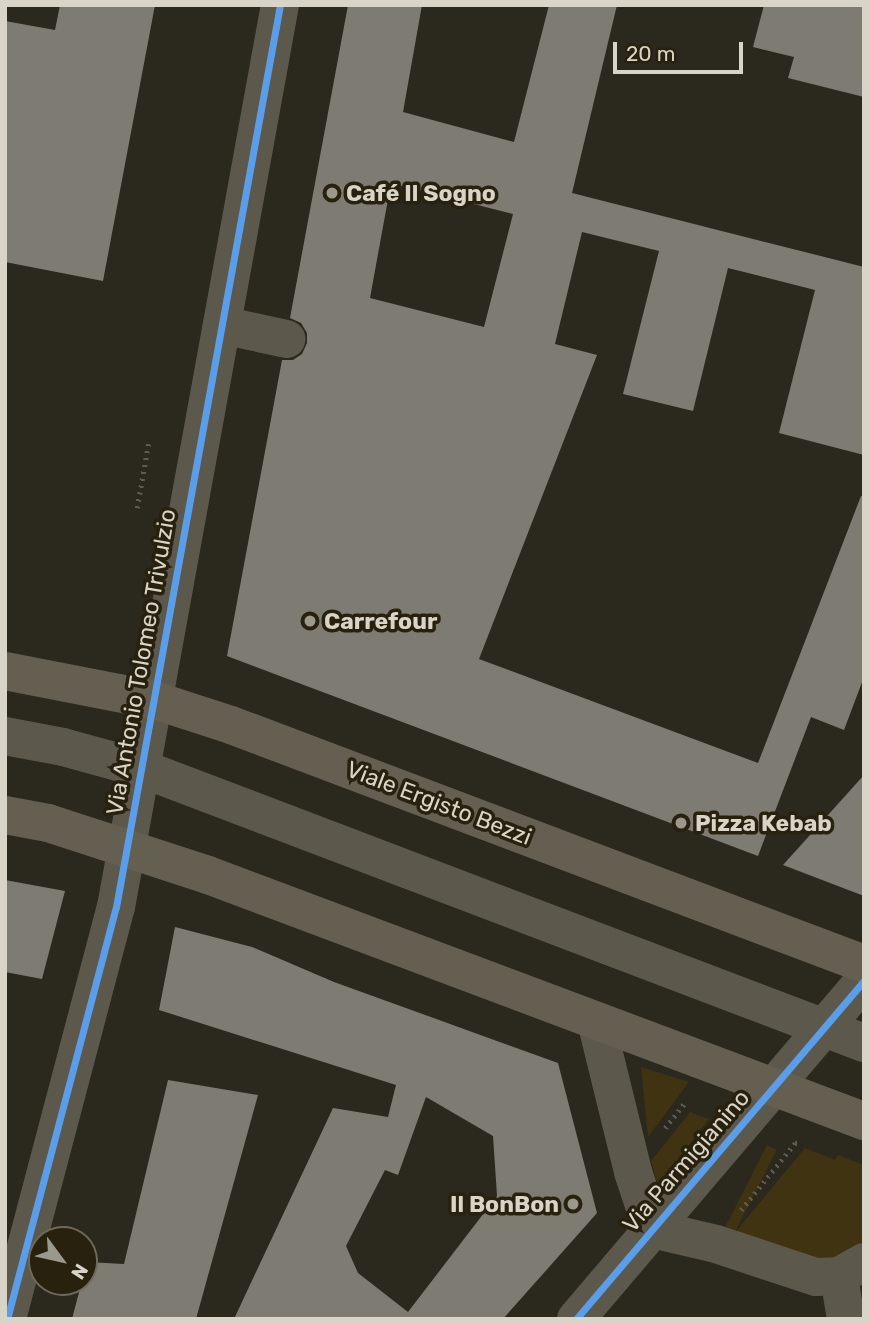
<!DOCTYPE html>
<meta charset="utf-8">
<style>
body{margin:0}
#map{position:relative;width:869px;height:1324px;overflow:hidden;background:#2b281e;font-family:Rubik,sans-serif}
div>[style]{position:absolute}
.green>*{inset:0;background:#3f3311;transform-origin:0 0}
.building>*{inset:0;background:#7e7b72}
.path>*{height:4.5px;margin-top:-2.25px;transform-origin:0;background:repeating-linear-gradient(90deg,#5f5c54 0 2px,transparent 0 7px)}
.minor>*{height:38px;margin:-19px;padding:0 19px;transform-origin:19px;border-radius:19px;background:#5c584c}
.major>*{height:38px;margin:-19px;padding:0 19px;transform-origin:19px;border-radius:19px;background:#645f51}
.cycleway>*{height:7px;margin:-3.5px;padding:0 3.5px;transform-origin:3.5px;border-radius:3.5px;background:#5a9eea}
.dots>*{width:19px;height:19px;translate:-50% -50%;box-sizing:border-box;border:4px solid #27210e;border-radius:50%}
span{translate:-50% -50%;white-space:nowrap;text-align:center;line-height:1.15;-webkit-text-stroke:7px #27210e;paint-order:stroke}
.poi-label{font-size:23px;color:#d8d4c8;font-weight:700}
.left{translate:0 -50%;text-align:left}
.right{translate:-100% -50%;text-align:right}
.street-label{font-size:23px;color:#d8d4c8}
.frame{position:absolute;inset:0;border:7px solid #d8d4c8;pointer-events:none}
.north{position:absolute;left:28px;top:1226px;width:70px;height:70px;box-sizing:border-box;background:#27210e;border:2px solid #6e6958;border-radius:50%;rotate:123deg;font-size:19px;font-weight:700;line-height:28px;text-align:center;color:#d8d4c8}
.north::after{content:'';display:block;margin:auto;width:24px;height:32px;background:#9b988c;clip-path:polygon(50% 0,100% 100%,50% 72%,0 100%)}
.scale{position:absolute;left:613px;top:42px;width:130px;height:32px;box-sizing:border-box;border:4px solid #d8d4c8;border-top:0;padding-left:9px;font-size:21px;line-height:24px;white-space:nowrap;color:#d8d4c8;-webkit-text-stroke:5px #27210e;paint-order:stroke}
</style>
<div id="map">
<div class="green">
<i style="clip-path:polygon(641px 1067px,689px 1082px,648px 1137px)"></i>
<i style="clip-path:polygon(690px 1112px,709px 1119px,658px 1185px,651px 1161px)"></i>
<i style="left:767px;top:1145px;width:11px;height:101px;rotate:27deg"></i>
<i style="clip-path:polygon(805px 1148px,835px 1160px,838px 1155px,864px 1165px,864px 1250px,826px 1261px,732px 1236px)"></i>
</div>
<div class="building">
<i style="clip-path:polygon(60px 5px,155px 5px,103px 281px,5px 262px,5px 21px,55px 30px)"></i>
<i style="clip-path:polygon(evenodd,348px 5px,422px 5px,403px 112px,514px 142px,549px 5px,617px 5px,572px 193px,864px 267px,864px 455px,779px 433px,815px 290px,728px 268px,693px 411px,623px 394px,659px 251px,582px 232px,555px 344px,597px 355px,479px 659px,758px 763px,861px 496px,864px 497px,864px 677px,844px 730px,811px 717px,758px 856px,227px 656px,282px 360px,293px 360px,302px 354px,307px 343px,307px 333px,301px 323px,290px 318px,348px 5px,391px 183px,513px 214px,484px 327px,370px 298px,391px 183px)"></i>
<i style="clip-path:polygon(764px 5px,864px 5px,864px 97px,788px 78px,794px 57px,753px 47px)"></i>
<i style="clip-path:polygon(864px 775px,864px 896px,783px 865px)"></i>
<i style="clip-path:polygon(5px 880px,65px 891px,42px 979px,5px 972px)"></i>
<i style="clip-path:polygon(evenodd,175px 927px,252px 947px,334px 982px,558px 1063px,597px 1213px,503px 1319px,234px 1319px,333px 1108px,388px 1117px,396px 1085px,159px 1010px,175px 927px,426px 1097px,493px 1136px,497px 1196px,408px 1312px,358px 1273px,346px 1246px,385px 1170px,398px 1175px,426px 1097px)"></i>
<i style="clip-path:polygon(168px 1080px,258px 1095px,196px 1319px,72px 1319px,87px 1262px,124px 1264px)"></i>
</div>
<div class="path">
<i style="left:137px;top:508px;width:69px;rotate:-80deg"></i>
<i style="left:665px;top:1128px;width:34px;rotate:-52deg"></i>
<i style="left:741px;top:1210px;width:86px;rotate:-51.1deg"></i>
<i style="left:795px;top:1143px;width:4px"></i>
</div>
<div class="minor">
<i style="left:222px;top:325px;width:66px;rotate:12.3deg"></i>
<i style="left:5px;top:736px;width:59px;rotate:10.7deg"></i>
<i style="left:63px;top:747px;width:83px;rotate:15.4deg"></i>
<i style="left:143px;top:769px;width:771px;rotate:20.81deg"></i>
<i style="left:596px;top:1021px;width:155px;rotate:76.2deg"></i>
<i style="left:633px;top:1172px;width:60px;rotate:71.6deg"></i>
<i style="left:652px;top:1229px;width:66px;rotate:13.2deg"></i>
<i style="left:716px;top:1244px;width:105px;rotate:18.3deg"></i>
<i style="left:816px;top:1277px;width:23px;rotate:-2deg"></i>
<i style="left:839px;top:1276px;width:29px;rotate:-29deg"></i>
<i style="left:839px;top:1276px;width:44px;rotate:80.8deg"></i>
<i style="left:7px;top:1319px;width:426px;rotate:-75.2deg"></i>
<i style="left:116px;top:907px;width:917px;rotate:-79.7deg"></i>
<i style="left:576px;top:1319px;width:444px;rotate:-49.6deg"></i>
</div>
<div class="major">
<i style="left:5px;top:671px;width:152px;rotate:11deg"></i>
<i style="left:154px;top:700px;width:81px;rotate:18deg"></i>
<i style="left:231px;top:725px;width:677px;rotate:20.68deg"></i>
<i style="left:5px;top:815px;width:44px;rotate:10.5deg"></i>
<i style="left:48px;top:823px;width:168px;rotate:18deg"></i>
<i style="left:208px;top:875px;width:701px;rotate:20.56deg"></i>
</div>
<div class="cycleway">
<i style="left:7px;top:1319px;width:426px;rotate:-75.2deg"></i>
<i style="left:116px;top:907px;width:917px;rotate:-79.7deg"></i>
<i style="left:576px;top:1319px;width:444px;rotate:-49.6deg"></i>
</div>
<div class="dots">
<i style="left:332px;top:193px;background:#9b988c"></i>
<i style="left:310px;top:621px;background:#9b988c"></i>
<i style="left:681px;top:823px;background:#9b988c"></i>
<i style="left:573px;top:1204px;background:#9b988c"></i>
</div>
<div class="poi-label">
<span class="left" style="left:346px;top:193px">Café Il Sogno</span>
<span class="left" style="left:324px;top:621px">Carrefour</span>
<span class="left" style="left:695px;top:823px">Pizza Kebab</span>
<span class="right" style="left:559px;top:1204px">Il BonBon</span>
</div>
<div class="street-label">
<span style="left:141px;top:662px;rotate:-80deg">Via Antonio Tolomeo Trivulzio</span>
<span style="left:439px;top:803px;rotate:21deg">Viale Ergisto Bezzi</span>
<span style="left:686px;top:1161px;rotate:-49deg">Via Parmigianino</span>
</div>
<div class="frame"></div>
<div class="north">N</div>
<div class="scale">20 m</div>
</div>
